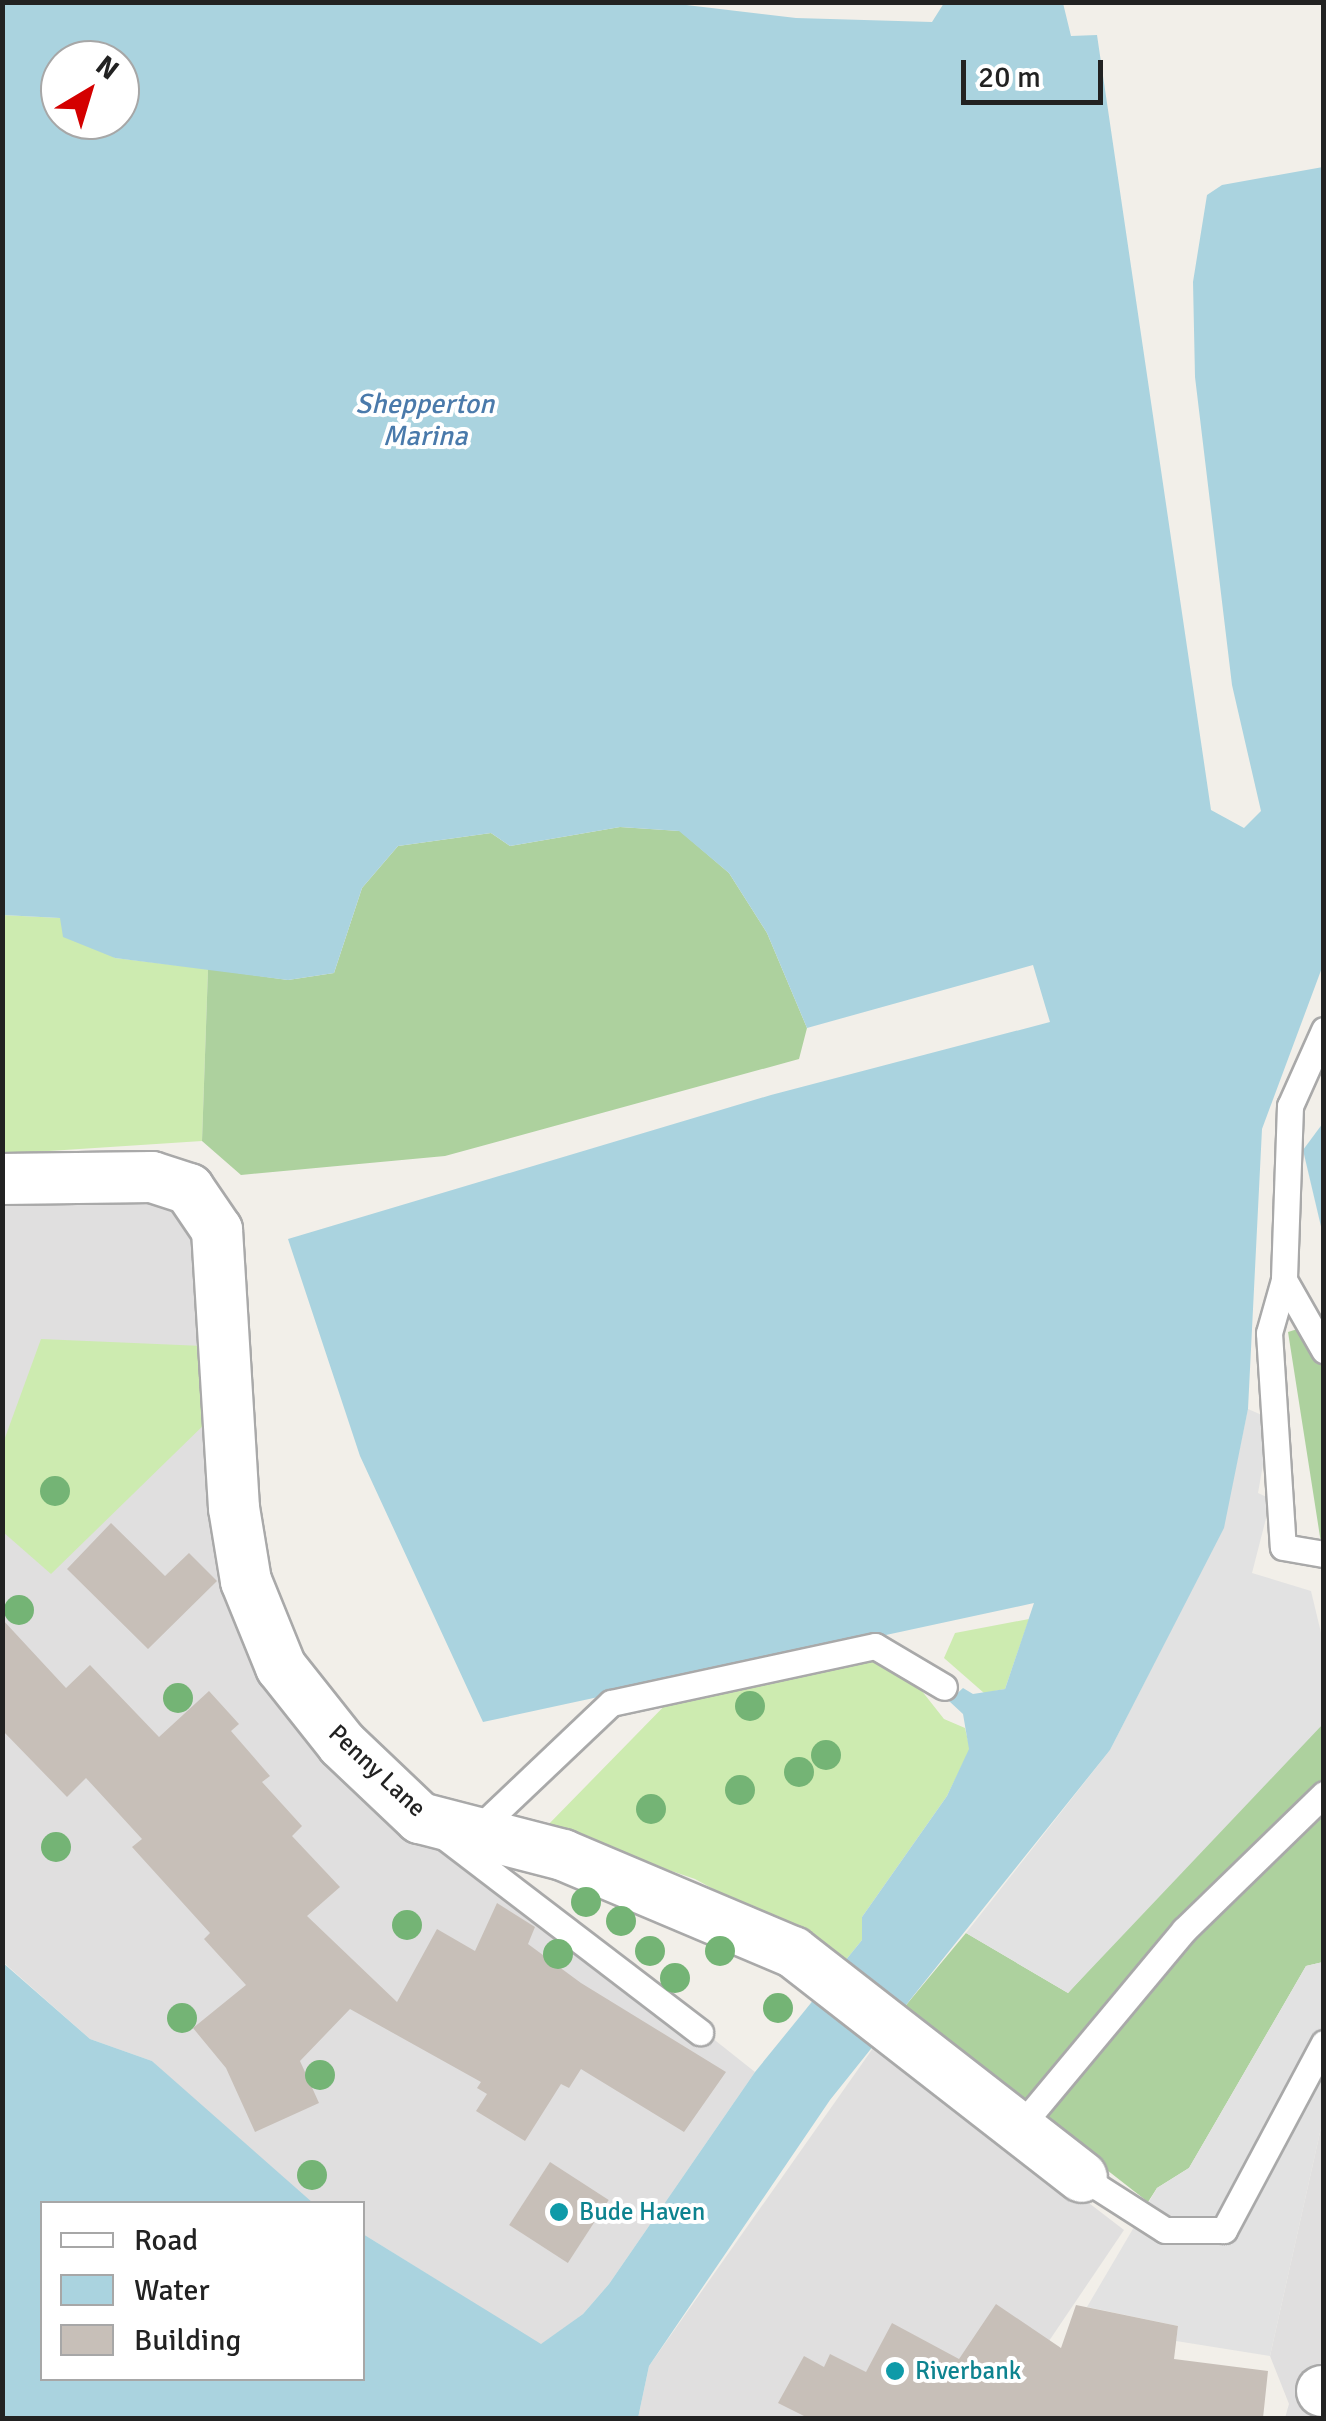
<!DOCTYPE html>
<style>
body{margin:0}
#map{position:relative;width:1326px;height:2421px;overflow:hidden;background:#f2efe9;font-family:Signika,sans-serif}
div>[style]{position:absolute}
.residential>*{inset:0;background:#e0dfdf}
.grass>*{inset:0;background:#cdebb0}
.forest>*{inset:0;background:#add19e}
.parking>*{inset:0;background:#e2e2e2}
.water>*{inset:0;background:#aad3df}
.building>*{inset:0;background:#c7bfb8;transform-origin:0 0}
.roads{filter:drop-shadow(2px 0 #a9a9a9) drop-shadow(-2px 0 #a9a9a9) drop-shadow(0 2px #a9a9a9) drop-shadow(0 -2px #a9a9a9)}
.lane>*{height:25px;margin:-12.5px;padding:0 12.5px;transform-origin:12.5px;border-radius:12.5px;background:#fff}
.street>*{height:50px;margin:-25px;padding:0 25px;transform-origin:25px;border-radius:25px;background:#fff}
.trees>*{width:30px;height:30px;margin:-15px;border-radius:50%;background:#74b475}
.dots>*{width:28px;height:28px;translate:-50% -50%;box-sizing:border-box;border:5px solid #fff;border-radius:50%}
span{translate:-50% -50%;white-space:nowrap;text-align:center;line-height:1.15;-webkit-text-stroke:8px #fff;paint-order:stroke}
.street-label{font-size:25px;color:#222}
.culture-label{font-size:25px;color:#0d838f}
.left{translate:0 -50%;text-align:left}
.water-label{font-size:28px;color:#4a7aab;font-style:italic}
.frame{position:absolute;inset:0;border:5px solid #222;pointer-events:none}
.legend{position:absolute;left:40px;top:2201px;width:325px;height:180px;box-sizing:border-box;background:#fff;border:2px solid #a7a7a7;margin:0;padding:12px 18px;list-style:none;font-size:30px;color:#222}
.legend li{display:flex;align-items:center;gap:20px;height:50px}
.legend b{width:50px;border:2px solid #a7a7a7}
.north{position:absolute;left:40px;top:40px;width:100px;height:100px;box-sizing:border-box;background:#fff;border:2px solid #a7a7a7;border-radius:50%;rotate:38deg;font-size:28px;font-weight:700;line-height:40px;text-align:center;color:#222}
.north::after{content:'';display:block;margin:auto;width:35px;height:45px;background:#d40000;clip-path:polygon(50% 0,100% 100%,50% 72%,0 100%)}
.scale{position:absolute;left:961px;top:60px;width:142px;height:45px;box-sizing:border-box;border:5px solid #222;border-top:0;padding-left:12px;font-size:30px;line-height:35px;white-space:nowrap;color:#222;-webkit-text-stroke:8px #fff;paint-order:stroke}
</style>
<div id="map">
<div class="residential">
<i style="clip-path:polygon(2px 1179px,189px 1189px,234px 1508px,342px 1744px,755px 2072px,609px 2284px,583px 2314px,541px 2345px,363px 2234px,362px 2204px,311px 2203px,296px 2194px,152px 2061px,90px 2039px,3px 1962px)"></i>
<i style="clip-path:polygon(878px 2041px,1124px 2230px,997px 2418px,638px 2418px,649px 2366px)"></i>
<i style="clip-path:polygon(1323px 2119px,1323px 2418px,1285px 2418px,1289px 2404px,1270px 2356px)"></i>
</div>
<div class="grass">
<i style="clip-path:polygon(2px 915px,60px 918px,115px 958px,208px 969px,202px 1141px,3px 1154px)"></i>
<i style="clip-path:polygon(41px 1339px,203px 1346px,212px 1417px,51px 1574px,3px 1532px,2px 1446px)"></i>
<i style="clip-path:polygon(1029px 1619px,1005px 1689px,984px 1693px,944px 1658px,955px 1633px)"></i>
<i style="clip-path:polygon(872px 1656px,914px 1681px,944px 1719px,965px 1728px,970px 1749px,947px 1796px,862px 1917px,862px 1940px,845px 1961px,695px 1879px,545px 1828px,676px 1694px)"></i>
</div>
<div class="forest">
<i style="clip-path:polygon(620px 827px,680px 831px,729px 873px,767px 933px,807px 1028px,799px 1059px,445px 1156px,241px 1175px,202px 1141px,208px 969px,288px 980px,334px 973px,362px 888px,398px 846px,491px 833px,510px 846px)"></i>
<i style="clip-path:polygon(1323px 1321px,1323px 1556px,1288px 1332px)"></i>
<i style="clip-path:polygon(1323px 1712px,1323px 1962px,1306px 1966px,1189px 2168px,1157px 2188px,1148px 2202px,902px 2010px,966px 1933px,1068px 1993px)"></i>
</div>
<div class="parking">
<i style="clip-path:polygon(1248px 1409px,1271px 1419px,1258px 1493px,1271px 1499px,1252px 1573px,1311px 1591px,1323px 1641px,1323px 1724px,1068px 1993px,966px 1933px,1110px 1750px,1223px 1528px)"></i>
<i style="clip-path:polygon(1323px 1962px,1323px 2119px,1270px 2356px,1176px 2341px,1178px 2326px,1087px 2307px,1157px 2188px,1189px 2168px,1306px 1966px)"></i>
</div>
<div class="water">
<i style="clip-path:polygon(evenodd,661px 2px,796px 18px,932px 22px,944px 3px,1063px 3px,1071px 36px,1097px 35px,1211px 810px,1244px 828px,1261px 811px,1232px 685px,1195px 377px,1193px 282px,1207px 195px,1222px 185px,1323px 167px,1323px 965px,1262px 1129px,1248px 1409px,1224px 1528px,1110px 1750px,830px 2100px,649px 2366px,638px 2418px,3px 2418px,2px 1962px,90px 2039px,152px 2061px,313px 2203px,42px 2204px,42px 2378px,362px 2378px,363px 2234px,541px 2344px,583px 2314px,609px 2284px,755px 2072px,862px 1940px,862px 1917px,947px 1796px,969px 1749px,963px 1714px,949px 1701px,963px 1688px,973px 1694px,1005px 1689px,1034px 1603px,483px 1722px,360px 1456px,288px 1239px,771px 1095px,1050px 1022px,1033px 965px,807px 1028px,767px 933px,729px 873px,679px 831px,620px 827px,510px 846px,491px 833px,398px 846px,362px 888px,334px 973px,288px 980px,115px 958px,63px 937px,60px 918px,3px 915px,3px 3px,661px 2px,60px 60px,120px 60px,120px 120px,60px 120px,60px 60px)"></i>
<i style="clip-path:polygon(1323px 1123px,1323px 1235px,1303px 1150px)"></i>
</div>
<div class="building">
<i style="clip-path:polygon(111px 1523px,165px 1576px,189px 1553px,217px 1581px,148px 1649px,67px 1569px)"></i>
<i style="clip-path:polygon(2px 1619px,66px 1688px,90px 1665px,159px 1737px,209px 1691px,239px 1724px,231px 1731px,270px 1776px,262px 1782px,302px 1826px,292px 1836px,340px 1887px,307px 1916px,397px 2002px,437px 1929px,475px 1951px,497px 1903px,535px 1927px,528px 1944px,581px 1983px,726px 2072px,684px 2132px,581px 2069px,569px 2088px,561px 2084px,525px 2141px,476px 2111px,487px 2094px,477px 2088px,481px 2082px,350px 2009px,300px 2061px,319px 2103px,255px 2132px,226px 2068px,193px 2028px,246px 1985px,204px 1939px,210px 1933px,132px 1847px,142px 1839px,86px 1778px,67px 1797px,2px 1730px)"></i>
<i style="left:550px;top:2162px;width:70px;height:75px;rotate:33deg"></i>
<i style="clip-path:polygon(996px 2304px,1061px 2348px,1076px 2305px,1178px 2326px,1174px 2359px,1268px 2371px,1263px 2418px,808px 2418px,778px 2403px,804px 2356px,824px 2367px,830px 2354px,866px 2372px,892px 2323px,959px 2359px)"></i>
</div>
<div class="roads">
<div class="lane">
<i style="left:1324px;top:1030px;width:83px;rotate:114.1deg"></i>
<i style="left:1290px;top:1106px;width:174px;rotate:92deg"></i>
<i style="left:1284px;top:1280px;width:55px;rotate:105.8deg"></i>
<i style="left:1269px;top:1333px;width:214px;rotate:86.3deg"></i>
<i style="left:1283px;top:1547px;width:42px;rotate:9.7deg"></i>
<i style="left:1284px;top:1280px;width:81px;rotate:60.3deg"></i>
<i style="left:476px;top:1831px;width:186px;rotate:-43.5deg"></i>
<i style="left:611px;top:1703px;width:270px;rotate:-12.2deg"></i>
<i style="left:875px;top:1646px;width:80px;rotate:30.7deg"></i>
<i style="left:446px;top:1838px;width:320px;rotate:37.4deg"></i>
<i style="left:1019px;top:2128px;width:258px;rotate:-50.2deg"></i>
<i style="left:1184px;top:1930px;width:195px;rotate:-44.2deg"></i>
<i style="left:1082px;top:2177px;width:98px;rotate:32.6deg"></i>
<i style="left:1165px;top:2230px;width:59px"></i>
<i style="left:1224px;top:2230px;width:212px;rotate:-61.9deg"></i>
</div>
<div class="street">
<i style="left:2px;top:1179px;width:150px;rotate:-0.8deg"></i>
<i style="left:152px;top:1177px;width:39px;rotate:18deg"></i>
<i style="left:189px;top:1189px;width:50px;rotate:55.7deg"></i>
<i style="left:217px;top:1230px;width:279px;rotate:86.5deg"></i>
<i style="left:234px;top:1508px;width:74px;rotate:80.7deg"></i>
<i style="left:246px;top:1581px;width:93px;rotate:67.9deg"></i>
<i style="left:281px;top:1667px;width:98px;rotate:51.6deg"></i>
<i style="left:342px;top:1744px;width:108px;rotate:43.5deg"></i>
<i style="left:420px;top:1818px;width:148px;rotate:14.5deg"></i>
<i style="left:563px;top:1855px;width:250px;rotate:22.9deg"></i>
<i style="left:793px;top:1952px;width:366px;rotate:37.9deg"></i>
<i style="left:1322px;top:2391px;width:2px"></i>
</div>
</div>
<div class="trees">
<i style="left:55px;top:1491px"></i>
<i style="left:19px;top:1610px"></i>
<i style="left:178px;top:1698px"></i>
<i style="left:750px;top:1706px"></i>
<i style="left:826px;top:1755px"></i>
<i style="left:799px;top:1772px"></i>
<i style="left:740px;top:1790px"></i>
<i style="left:651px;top:1809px"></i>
<i style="left:56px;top:1847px"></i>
<i style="left:586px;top:1902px"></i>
<i style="left:621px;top:1921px"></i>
<i style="left:407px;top:1925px"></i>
<i style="left:650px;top:1951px"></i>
<i style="left:720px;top:1951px"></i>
<i style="left:558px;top:1954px"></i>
<i style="left:675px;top:1978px"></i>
<i style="left:778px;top:2008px"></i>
<i style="left:182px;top:2018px"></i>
<i style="left:320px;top:2075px"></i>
<i style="left:312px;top:2175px"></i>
</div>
<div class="dots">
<i style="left:559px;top:2212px;background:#0f9aa8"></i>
<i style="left:895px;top:2371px;background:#0f9aa8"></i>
</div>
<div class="street-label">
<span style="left:377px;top:1771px;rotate:43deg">Penny Lane</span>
</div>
<div class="culture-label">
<span class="left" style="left:579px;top:2212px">Bude Haven</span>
<span class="left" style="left:915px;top:2371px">Riverbank</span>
</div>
<div class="water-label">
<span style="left:425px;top:420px">Shepperton<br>Marina</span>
</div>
<div class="frame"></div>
<ul class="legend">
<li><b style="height:12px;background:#fff"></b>Road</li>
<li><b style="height:28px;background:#aad3df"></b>Water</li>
<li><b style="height:28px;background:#c7bfb8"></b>Building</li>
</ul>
<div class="north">N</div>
<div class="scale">20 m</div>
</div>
